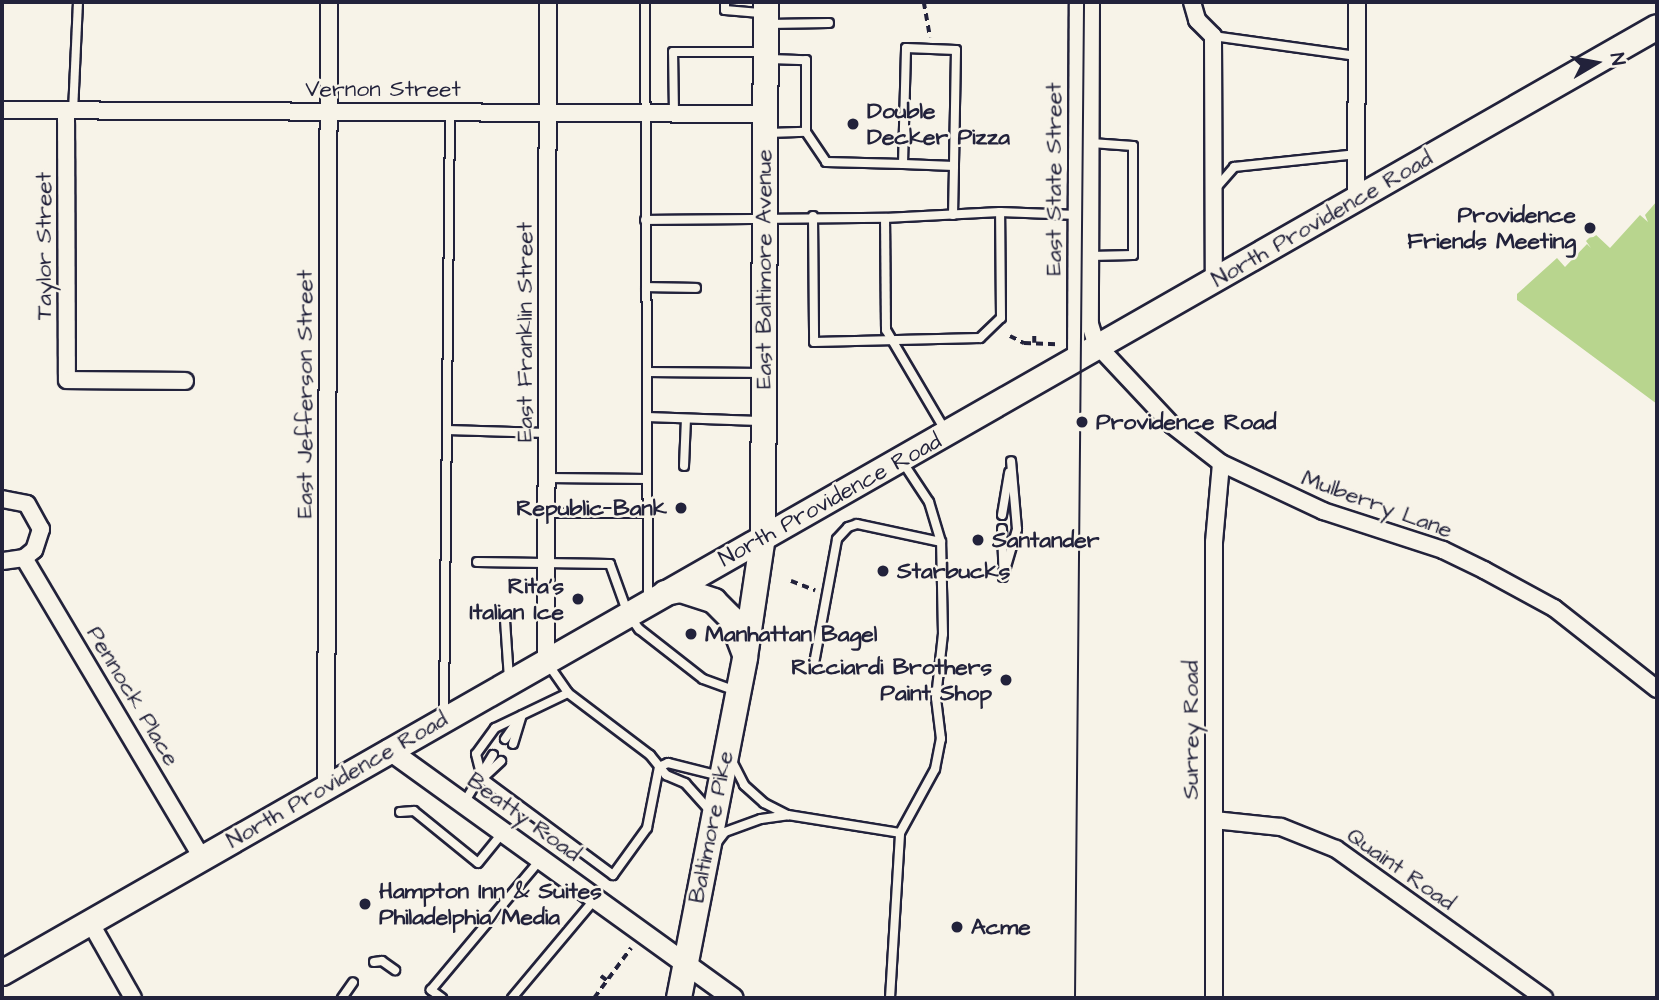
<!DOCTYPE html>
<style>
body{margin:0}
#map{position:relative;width:1659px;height:1000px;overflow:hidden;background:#f7f3e8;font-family:"Architects Daughter",sans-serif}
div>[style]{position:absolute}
.green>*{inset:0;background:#b8d58e}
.path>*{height:3.5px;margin-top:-1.75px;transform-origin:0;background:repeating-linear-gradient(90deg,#22223b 0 7px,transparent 0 12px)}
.roads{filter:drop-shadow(2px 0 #22223b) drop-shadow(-2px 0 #22223b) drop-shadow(0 2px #22223b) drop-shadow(0 -2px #22223b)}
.service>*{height:8px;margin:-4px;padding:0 4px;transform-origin:4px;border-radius:4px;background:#f7f3e8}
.minor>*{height:16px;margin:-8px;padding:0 8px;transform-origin:8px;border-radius:8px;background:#f7f3e8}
.tertiary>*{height:19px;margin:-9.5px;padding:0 9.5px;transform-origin:9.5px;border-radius:9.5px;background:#f7f3e8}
.primary>*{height:24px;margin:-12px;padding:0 12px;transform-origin:12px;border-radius:12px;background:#f7f3e8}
.tram>*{height:2px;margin:-1px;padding:0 1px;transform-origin:1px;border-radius:1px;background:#22223b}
.dots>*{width:19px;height:19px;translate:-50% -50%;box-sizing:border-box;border:4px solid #f7f3e8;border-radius:50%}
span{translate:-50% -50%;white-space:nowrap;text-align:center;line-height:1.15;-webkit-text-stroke:5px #f7f3e8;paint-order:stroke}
.street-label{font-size:23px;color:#22223b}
.poi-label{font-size:23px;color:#22223b;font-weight:700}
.left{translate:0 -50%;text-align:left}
.right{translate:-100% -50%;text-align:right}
.frame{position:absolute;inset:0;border:4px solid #22223b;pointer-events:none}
.north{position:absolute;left:1561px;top:28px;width:70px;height:70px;-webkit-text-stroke:5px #f7f3e8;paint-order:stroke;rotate:80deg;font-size:19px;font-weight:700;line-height:28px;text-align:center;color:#22223b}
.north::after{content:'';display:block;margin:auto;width:24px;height:32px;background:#22223b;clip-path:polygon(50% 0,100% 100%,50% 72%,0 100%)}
</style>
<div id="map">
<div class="green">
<i style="clip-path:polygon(1657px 201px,1657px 404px,1517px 300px,1517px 294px,1557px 258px,1565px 267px,1587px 244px,1591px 248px,1586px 241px,1594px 233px,1610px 248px,1640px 215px,1648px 222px,1645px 215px)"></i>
</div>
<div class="path">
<i style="left:924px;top:2px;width:36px;rotate:80deg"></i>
<i style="left:1010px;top:336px;width:16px;rotate:27deg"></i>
<i style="left:1024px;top:343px;width:33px;rotate:2deg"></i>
<i style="left:1034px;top:343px;width:10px;rotate:-90deg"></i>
<i style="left:791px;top:581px;width:26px;rotate:21deg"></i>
<i style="left:601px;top:976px;width:9px;rotate:36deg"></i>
<i style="left:594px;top:998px;width:62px;rotate:-53.5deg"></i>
</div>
<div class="roads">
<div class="service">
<i style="left:645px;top:2px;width:598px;rotate:89.71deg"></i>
<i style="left:725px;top:2px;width:8px;rotate:90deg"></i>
<i style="left:725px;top:10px;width:38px;rotate:5deg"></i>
<i style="left:769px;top:24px;width:60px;rotate:-1deg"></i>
<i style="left:1213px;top:36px;width:145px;rotate:7.9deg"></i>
<i style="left:770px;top:59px;width:36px;rotate:2deg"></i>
<i style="left:806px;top:60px;width:72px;rotate:90deg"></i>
<i style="left:73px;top:112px;width:110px;rotate:-87.4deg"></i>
<i style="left:674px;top:113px;width:61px;rotate:-90.9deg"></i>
<i style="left:673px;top:52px;width:90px"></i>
<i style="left:768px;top:133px;width:38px;rotate:-2deg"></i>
<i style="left:806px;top:132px;width:36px;rotate:56deg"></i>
<i style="left:826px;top:162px;width:77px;rotate:1.5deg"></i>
<i style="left:903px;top:164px;width:116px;rotate:-88.5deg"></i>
<i style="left:906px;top:48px;width:50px;rotate:2.3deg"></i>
<i style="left:956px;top:50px;width:116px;rotate:91deg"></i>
<i style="left:954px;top:166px;width:51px;rotate:-177.8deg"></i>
<i style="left:1216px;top:188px;width:28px;rotate:-49deg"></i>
<i style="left:1234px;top:167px;width:124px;rotate:-6deg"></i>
<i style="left:953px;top:215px;width:49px;rotate:-88.8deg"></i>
<i style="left:813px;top:216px;width:126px;rotate:89.5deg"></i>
<i style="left:814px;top:342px;width:166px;rotate:-1.4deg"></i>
<i style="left:980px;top:338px;width:29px;rotate:-44deg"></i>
<i style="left:1001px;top:318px;width:106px;rotate:-90.5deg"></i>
<i style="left:645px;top:220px;width:240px;rotate:-0.5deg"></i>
<i style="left:1090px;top:256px;width:43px;rotate:-1.3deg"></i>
<i style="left:1133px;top:255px;width:109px;rotate:-90deg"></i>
<i style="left:1133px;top:146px;width:42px;rotate:-175.9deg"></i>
<i style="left:646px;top:287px;width:50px;rotate:1.1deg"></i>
<i style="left:647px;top:372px;width:116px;rotate:0.5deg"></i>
<i style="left:647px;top:417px;width:112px;rotate:2deg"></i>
<i style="left:447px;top:430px;width:100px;rotate:1.7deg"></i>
<i style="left:945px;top:430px;width:116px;rotate:-120.5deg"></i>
<i style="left:886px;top:330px;width:112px;rotate:-90.5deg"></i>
<i style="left:885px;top:218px;width:115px;rotate:-3deg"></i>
<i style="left:1000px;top:212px;width:77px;rotate:2.2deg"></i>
<i style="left:684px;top:466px;width:47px;rotate:-87.6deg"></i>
<i style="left:547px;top:478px;width:100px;rotate:0.6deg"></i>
<i style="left:547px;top:513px;width:100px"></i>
<i style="left:1002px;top:515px;width:43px;rotate:-80.5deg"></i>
<i style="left:1002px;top:529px;width:38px;rotate:88deg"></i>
<i style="left:477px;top:562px;width:133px;rotate:0.9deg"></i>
<i style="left:610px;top:564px;width:53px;rotate:70.2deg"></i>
<i style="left:628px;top:614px;width:19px;rotate:54deg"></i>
<i style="left:639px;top:629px;width:81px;rotate:38deg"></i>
<i style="left:703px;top:679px;width:33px;rotate:20deg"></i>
<i style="left:1003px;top:577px;width:50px;rotate:-73.7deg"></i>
<i style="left:1017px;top:529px;width:68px;rotate:-95deg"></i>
<i style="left:505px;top:620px;width:59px;rotate:86.1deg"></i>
<i style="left:548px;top:664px;width:35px;rotate:55deg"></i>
<i style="left:568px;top:693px;width:103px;rotate:37.1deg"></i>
<i style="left:650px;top:755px;width:26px;rotate:51deg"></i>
<i style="left:666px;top:775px;width:21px;rotate:23deg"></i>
<i style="left:685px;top:783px;width:38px;rotate:48deg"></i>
<i style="left:813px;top:669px;width:132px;rotate:-79.5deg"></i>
<i style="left:837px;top:539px;width:16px;rotate:-47deg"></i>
<i style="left:848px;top:527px;width:9px;rotate:-18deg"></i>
<i style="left:857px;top:524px;width:86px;rotate:12.1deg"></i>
<i style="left:568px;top:693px;width:81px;rotate:154.4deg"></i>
<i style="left:495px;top:728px;width:32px;rotate:126deg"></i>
<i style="left:476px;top:754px;width:25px;rotate:76deg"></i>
<i style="left:482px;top:778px;width:163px;rotate:36.5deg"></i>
<i style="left:613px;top:875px;width:58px;rotate:-54.1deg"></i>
<i style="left:647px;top:828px;width:62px;rotate:-78.9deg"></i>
<i style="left:444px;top:714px;width:602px;rotate:-89.43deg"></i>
<i style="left:505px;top:739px;width:19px;rotate:-55deg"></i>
<i style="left:513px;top:744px;width:30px;rotate:-73deg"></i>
<i style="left:732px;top:761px;width:27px;rotate:63deg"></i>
<i style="left:744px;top:785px;width:27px;rotate:42deg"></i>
<i style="left:764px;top:803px;width:27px;rotate:27deg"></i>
<i style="left:659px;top:767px;width:10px;rotate:-24deg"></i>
<i style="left:668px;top:763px;width:54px;rotate:14deg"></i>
<i style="left:485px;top:776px;width:22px;rotate:-43deg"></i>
<i style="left:464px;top:803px;width:56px;rotate:-58.9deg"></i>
<i style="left:400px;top:812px;width:14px;rotate:-4deg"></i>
<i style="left:414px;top:811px;width:82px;rotate:39.1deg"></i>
<i style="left:478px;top:863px;width:40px;rotate:-51deg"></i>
<i style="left:718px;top:841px;width:11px;rotate:-52deg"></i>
<i style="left:725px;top:832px;width:38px;rotate:-20deg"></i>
<i style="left:761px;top:819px;width:27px;rotate:-8deg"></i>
<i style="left:788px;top:815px;width:113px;rotate:9.1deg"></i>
<i style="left:374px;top:962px;width:8px;rotate:-7deg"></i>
<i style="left:382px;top:961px;width:16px;rotate:35deg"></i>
<i style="left:342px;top:998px;width:19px;rotate:-55deg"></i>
<i style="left:442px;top:998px;width:14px;rotate:-144deg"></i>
<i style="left:431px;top:990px;width:170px;rotate:-50deg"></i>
<i style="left:512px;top:998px;width:129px;rotate:-50deg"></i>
<i style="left:890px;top:998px;width:165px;rotate:-86.5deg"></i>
<i style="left:900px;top:833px;width:73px;rotate:-61.3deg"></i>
<i style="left:935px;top:769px;width:31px;rotate:-79deg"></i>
<i style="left:941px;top:739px;width:41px;rotate:-97deg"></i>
<i style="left:936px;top:698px;width:64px;rotate:-83.8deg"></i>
<i style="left:943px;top:634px;width:92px;rotate:-91.2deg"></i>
<i style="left:941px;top:542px;width:42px;rotate:-106.7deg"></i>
<i style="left:929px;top:502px;width:49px;rotate:-123.4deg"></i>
</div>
<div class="minor">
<i style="left:1091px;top:2px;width:322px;rotate:90.2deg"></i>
<i style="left:1090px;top:324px;width:21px;rotate:73deg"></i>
<i style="left:1096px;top:344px;width:111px;rotate:46.8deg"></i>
<i style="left:1172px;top:425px;width:62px;rotate:37.8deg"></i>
<i style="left:1221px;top:463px;width:113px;rotate:25.2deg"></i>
<i style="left:1323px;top:511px;width:126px;rotate:18deg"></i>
<i style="left:1443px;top:550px;width:46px;rotate:26deg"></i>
<i style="left:1484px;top:570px;width:80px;rotate:28.5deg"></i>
<i style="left:1554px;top:608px;width:131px;rotate:38.2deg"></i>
<i style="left:1192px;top:2px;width:19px;rotate:74deg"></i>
<i style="left:1197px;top:20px;width:23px;rotate:45deg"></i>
<i style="left:1213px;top:36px;width:245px;rotate:89.8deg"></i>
<i style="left:2px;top:110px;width:763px;rotate:0.3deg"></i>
<i style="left:66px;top:112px;width:268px;rotate:89.8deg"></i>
<i style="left:67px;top:380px;width:118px;rotate:0.5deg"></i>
<i style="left:1356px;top:201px;width:199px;rotate:-89.7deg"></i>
<i style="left:1076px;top:357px;width:355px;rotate:-89.7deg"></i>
<i style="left:2px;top:499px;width:25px;rotate:11deg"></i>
<i style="left:27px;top:504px;width:29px;rotate:61deg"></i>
<i style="left:41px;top:529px;width:22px;rotate:108deg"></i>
<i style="left:34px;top:550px;width:13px;rotate:141deg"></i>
<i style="left:24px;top:558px;width:22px;rotate:172deg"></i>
<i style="left:24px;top:558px;width:349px;rotate:59.3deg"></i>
<i style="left:546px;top:662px;width:660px;rotate:-89.83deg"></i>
<i style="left:326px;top:787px;width:785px;rotate:-89.78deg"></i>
<i style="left:1214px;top:820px;width:67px;rotate:6deg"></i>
<i style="left:1281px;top:827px;width:59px;rotate:21.8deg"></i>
<i style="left:1336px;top:849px;width:256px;rotate:35.6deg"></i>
<i style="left:90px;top:922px;width:87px;rotate:60.5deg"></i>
<i style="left:1214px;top:998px;width:456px;rotate:-90deg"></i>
<i style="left:1214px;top:542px;width:79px;rotate:-84.9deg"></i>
</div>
<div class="tertiary">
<i style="left:388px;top:749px;width:425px;rotate:35.8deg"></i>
</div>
<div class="primary">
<i style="left:665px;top:593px;width:16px;rotate:-11deg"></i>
<i style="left:681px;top:590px;width:35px;rotate:18deg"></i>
<i style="left:714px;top:601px;width:24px;rotate:45deg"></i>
<i style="left:731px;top:618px;width:39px;rotate:69deg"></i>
<i style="left:2px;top:973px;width:1906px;rotate:-29.75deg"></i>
<i style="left:679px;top:998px;width:347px;rotate:-79deg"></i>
<i style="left:745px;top:657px;width:122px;rotate:-81.5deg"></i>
<i style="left:763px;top:536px;width:534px;rotate:-89.68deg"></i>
</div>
</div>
<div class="tram">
<i style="left:1075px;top:998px;width:996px;rotate:-89.48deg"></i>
</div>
<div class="dots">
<i style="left:853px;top:124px;background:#22223b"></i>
<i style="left:1590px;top:228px;background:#22223b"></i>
<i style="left:1082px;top:422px;background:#22223b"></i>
<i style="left:681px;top:508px;background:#22223b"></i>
<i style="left:978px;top:540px;background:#22223b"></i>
<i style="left:883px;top:571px;background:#22223b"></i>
<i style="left:578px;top:599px;background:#22223b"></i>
<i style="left:691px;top:634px;background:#22223b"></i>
<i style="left:1006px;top:680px;background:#22223b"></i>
<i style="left:365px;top:904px;background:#22223b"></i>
<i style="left:957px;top:927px;background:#22223b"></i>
</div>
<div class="street-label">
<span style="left:383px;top:89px">Vernon Street</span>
<span style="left:1054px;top:179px;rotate:-90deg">East State Street</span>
<span style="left:1322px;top:219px;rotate:-30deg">North Providence Road</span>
<span style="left:44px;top:246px;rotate:-90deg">Taylor Street</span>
<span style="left:764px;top:269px;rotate:-90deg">East Baltimore Avenue</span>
<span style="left:525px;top:332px;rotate:-90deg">East Franklin Street</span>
<span style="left:305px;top:394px;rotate:-90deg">East Jefferson Street</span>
<span style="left:830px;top:500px;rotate:-29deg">North Providence Road</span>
<span style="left:1377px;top:504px;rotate:20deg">Mulberry Lane</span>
<span style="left:133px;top:696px;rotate:59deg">Pennock Place</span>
<span style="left:1191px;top:730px;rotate:-90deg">Surrey Road</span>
<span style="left:337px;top:780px;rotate:-30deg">North Providence Road</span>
<span style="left:524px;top:817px;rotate:36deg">Beatty Road</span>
<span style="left:711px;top:827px;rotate:-79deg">Baltimore Pike</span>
<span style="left:1401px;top:869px;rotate:35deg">Quaint Road</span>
</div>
<div class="poi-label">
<span class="left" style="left:867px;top:124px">Double<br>Decker Pizza</span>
<span class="right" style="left:1576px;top:228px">Providence<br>Friends Meeting</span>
<span class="left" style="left:1096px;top:422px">Providence Road</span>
<span class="right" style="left:667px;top:508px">Republic Bank</span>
<span class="left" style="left:992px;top:540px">Santander</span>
<span class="left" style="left:897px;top:571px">Starbucks</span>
<span class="right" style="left:564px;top:599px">Rita's<br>Italian Ice</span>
<span class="left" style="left:705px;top:634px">Manhattan Bagel</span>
<span class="right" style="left:992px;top:680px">Ricciardi Brothers<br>Paint Shop</span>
<span class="left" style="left:379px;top:904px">Hampton Inn &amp; Suites<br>Philadelphia/Media</span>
<span class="left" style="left:971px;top:927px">Acme</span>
</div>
<div class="frame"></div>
<div class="north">N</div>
</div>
